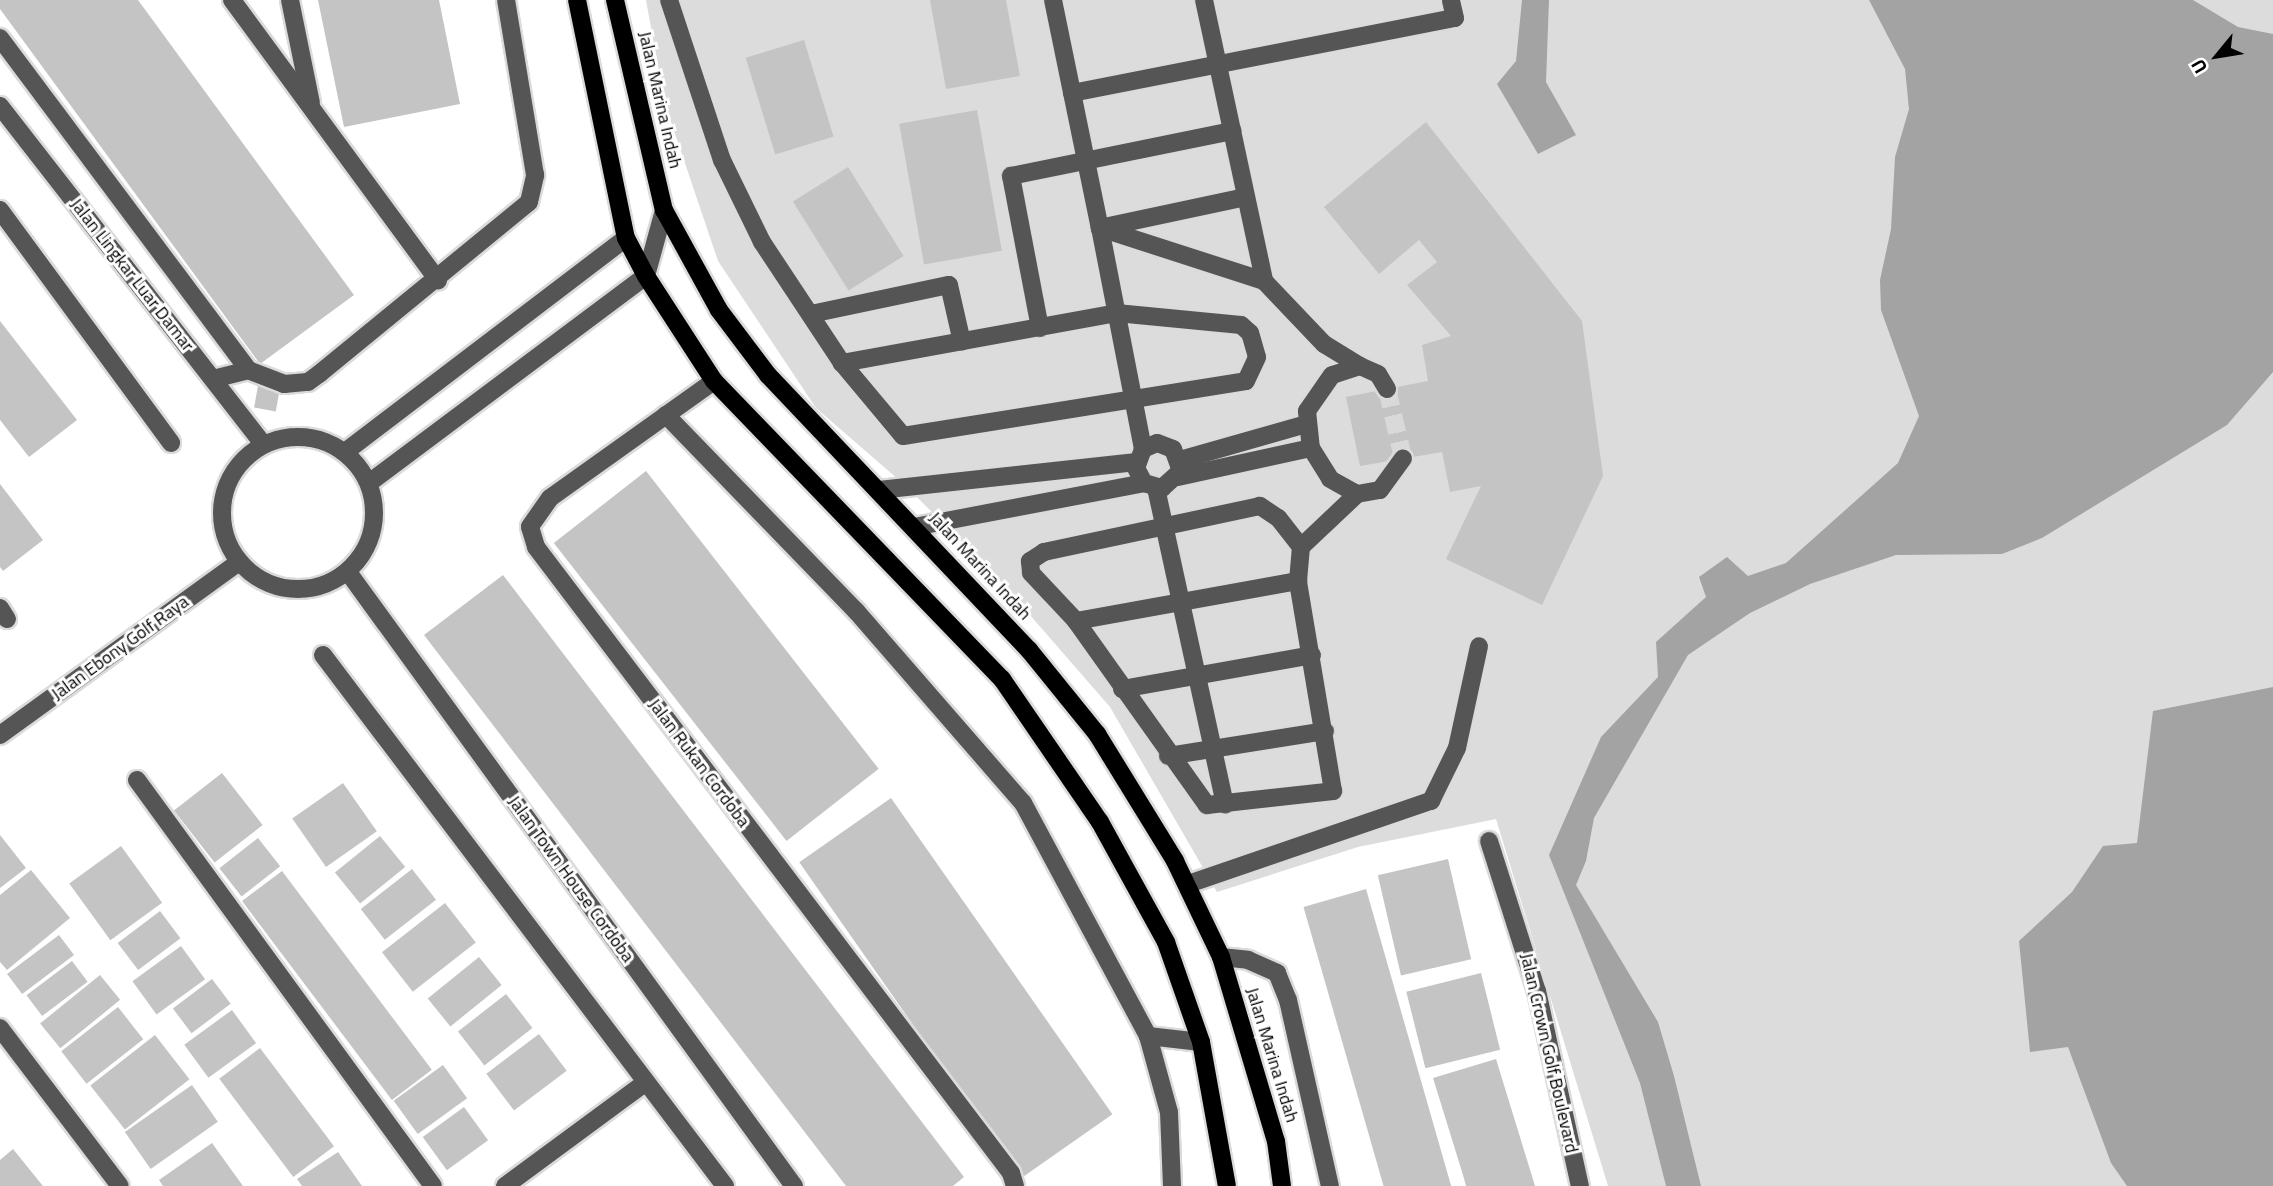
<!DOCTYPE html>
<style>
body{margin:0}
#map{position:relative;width:2273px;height:1186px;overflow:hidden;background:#fff;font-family:"Titillium Web",sans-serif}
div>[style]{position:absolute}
.green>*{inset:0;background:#dcdcdc}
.water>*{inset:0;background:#a3a3a3}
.building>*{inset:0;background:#c4c4c4;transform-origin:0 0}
.minor-tunnel>*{height:18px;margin-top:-9px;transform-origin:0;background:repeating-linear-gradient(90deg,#d9d9d9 0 18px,transparent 0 27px)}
.roads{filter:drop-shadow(2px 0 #dbdbdb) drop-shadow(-2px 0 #dbdbdb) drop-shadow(0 2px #dbdbdb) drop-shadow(0 -2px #dbdbdb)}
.minor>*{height:18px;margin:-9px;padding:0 9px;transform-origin:9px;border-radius:9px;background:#555}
.minor>.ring{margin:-9px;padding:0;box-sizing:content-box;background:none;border:18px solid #555;border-radius:50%}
.major>*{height:18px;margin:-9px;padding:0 9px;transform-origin:9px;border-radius:9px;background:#000}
span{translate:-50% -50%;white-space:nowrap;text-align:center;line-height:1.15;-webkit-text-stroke:6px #fff;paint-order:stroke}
.street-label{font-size:18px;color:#000}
.north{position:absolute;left:2182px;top:21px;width:70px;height:70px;-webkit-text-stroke:5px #fff;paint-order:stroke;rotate:240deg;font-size:19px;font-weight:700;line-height:28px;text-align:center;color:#000}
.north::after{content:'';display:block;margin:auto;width:24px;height:32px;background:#000;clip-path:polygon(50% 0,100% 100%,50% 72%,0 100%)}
</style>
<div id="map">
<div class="green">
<i style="clip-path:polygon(646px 0,2273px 0,2273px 1186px,1608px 1186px,1496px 819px,1358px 847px,1217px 892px,1110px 707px,1002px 583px,907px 487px,816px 408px,718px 261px,665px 104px)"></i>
</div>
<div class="water">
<i style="clip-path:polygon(1522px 0,1549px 0,1546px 82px,1576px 135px,1538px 154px,1497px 84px,1516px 61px)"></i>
<i style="clip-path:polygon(1869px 0,2193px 0,2238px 27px,2273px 34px,2273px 372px,2227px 425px,2042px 538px,2002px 554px,1896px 555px,1810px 584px,1750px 613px,1688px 655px,1594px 818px,1586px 861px,1576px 885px,1658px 1022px,1674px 1076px,1701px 1186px,1666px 1186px,1640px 1083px,1549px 855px,1601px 737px,1658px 677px,1656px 642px,1706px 597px,1699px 577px,1727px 557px,1748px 576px,1786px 563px,1898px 463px,1919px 416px,1881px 310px,1880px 280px,1891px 229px,1895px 157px,1909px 109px,1905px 69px)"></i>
<i style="clip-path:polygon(2273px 687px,2273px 1186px,2127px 1186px,2111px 1163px,2068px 1047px,2030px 1052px,2019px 941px,2072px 892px,2103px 846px,2137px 843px,2153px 711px)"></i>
</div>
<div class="building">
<i style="clip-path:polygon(0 0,138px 0,354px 295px,260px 364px,0 9px)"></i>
<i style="clip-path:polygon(318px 0,439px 0,460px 104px,344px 127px)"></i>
<i style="clip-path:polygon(930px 0,1006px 0,1020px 76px,946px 89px)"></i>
<i style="left:804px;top:40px;width:101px;height:61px;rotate:73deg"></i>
<i style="left:977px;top:110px;width:143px;height:79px;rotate:80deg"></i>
<i style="clip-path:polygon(1426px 122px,1582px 321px,1603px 476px,1542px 605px,1446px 559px,1481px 486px,1450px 492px,1442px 452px,1360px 466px,1346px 397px,1428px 381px,1422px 345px,1451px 336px,1407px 285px,1437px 262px,1419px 240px,1379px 274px,1324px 207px)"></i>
<i style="left:848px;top:167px;width:105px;height:65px;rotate:58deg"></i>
<i style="clip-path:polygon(0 321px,77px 420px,29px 457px,0 420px)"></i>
<i style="left:259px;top:380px;width:22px;height:28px;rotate:10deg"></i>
<i style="left:646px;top:471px;width:378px;height:117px;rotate:52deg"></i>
<i style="clip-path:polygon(0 484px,43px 540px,3px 571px,0 567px)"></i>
<i style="clip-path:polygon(503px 575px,964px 1177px,953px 1186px,846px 1186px,424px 635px)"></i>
<i style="left:222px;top:773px;width:66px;height:61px;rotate:52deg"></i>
<i style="left:343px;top:783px;width:59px;height:62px;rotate:55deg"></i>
<i style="left:891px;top:798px;width:386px;height:112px;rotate:55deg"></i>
<i style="clip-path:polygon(0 835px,26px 868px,0 888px)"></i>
<i style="left:380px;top:836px;width:40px;height:58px;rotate:51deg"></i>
<i style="left:258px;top:838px;width:36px;height:49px;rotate:52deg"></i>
<i style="left:121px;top:846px;width:70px;height:64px;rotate:54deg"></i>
<i style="left:1448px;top:859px;width:103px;height:72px;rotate:77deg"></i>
<i style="left:412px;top:869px;width:39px;height:65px;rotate:52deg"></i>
<i style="clip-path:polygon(31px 870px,70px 918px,7px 970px,0 962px,0 895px)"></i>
<i style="left:282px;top:871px;width:249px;height:50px;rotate:53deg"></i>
<i style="left:1366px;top:889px;width:309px;height:65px;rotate:74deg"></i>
<i style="left:445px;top:903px;width:50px;height:80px;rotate:52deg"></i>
<i style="left:160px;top:911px;width:34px;height:53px;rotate:53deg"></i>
<i style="left:59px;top:935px;width:25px;height:65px;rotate:53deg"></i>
<i style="left:181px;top:946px;width:41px;height:60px;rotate:54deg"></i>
<i style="left:479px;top:957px;width:36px;height:66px;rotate:51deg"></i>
<i style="left:72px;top:961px;width:26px;height:57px;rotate:53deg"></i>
<i style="left:1481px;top:973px;width:79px;height:77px;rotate:76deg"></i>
<i style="left:100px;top:975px;width:32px;height:77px;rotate:51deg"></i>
<i style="left:212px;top:979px;width:31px;height:49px;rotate:53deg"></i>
<i style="left:506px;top:994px;width:43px;height:61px;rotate:52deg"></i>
<i style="left:118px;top:1007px;width:41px;height:72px;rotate:52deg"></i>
<i style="left:232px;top:1010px;width:41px;height:59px;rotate:54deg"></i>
<i style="left:539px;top:1034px;width:46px;height:66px;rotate:53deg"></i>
<i style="left:155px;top:1035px;width:56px;height:82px;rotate:52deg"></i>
<i style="left:260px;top:1048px;width:123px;height:51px;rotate:53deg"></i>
<i style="clip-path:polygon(1496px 1059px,1516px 1124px,1535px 1186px,1466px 1186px,1463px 1175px,1433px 1078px)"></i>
<i style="left:443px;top:1065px;width:41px;height:61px;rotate:54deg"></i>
<i style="left:192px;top:1085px;width:45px;height:82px;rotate:55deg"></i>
<i style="left:464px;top:1107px;width:41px;height:51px;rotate:54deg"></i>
<i style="clip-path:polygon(212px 1143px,243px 1186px,163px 1186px,159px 1180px)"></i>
<i style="clip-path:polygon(13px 1149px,43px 1186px,0 1186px,0 1160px)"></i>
<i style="clip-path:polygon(338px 1152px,362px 1186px,302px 1186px,297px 1179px)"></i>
</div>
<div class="minor-tunnel">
<i style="left:1387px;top:389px;width:71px;rotate:76.9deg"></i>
</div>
<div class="roads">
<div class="minor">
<i style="left:232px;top:0;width:348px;rotate:53.7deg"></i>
<i style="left:290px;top:0;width:105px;rotate:78.5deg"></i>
<i style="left:669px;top:0;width:169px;rotate:71.7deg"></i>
<i style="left:722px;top:160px;width:91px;rotate:64deg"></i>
<i style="left:762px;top:242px;width:145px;rotate:56.5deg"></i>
<i style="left:842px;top:363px;width:95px;rotate:50.1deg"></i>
<i style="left:903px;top:436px;width:347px;rotate:-9.1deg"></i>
<i style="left:1246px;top:381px;width:26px;rotate:-65deg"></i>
<i style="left:1257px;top:357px;width:25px;rotate:-106deg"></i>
<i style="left:1250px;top:333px;width:12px;rotate:-138deg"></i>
<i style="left:1241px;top:325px;width:125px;rotate:-174.5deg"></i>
<i style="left:1117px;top:313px;width:280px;rotate:169.7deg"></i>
<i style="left:1053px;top:0;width:233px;rotate:78.4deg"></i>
<i style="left:1100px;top:228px;width:149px;rotate:-12deg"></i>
<i style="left:1204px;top:0;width:287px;rotate:77.9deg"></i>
<i style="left:0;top:38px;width:414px;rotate:53.2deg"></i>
<i style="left:248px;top:370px;width:39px;rotate:21deg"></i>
<i style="left:284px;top:384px;width:24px;rotate:-5deg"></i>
<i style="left:308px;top:382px;width:14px;rotate:-36deg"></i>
<i style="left:319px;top:374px;width:271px;rotate:-39.3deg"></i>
<i style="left:529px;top:202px;width:28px;rotate:-77deg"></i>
<i style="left:535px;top:175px;width:177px;rotate:-99.4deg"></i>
<i style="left:1072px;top:93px;width:390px;rotate:-11.1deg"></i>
<i style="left:1455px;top:18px;width:18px;rotate:-103deg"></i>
<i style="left:0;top:106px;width:428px;rotate:52.1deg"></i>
<i style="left:0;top:210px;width:289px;rotate:53.7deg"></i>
<i style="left:811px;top:314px;width:141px;rotate:-11.9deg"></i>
<i style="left:949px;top:285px;width:58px;rotate:77.2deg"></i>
<i style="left:1040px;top:328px;width:155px;rotate:-100.8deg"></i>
<i style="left:1011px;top:176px;width:226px;rotate:-11.5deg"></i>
<i style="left:213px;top:379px;width:36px;rotate:-14deg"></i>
<i style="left:714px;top:381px;width:201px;rotate:144.5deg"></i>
<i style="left:550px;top:498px;width:35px;rotate:125deg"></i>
<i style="left:530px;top:527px;width:21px;rotate:73deg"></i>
<i style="left:536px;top:547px;width:786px;rotate:52.81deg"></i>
<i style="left:1011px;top:1173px;width:14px;rotate:73deg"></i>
<i style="left:1387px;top:389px;width:17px;rotate:-121deg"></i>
<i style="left:1378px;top:374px;width:20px;rotate:-156deg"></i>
<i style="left:1360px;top:366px;width:29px;rotate:162deg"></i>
<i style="left:1332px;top:375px;width:44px;rotate:124.8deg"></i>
<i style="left:1307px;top:411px;width:37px;rotate:84deg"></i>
<i style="left:1311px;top:448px;width:36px;rotate:58deg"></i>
<i style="left:1330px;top:479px;width:31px;rotate:29deg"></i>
<i style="left:1357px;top:494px;width:23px;rotate:-10deg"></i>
<i style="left:1380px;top:490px;width:39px;rotate:-54deg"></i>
<i style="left:666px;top:415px;width:273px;rotate:45.9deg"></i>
<i style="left:856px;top:611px;width:254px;rotate:49deg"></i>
<i style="left:1023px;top:803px;width:264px;rotate:61.8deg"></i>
<i style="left:1148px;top:1036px;width:79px;rotate:74.6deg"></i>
<i style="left:1169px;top:1112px;width:74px;rotate:87.7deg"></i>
<i class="ring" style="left:222px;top:437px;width:134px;height:134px"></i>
<i style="left:1143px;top:449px;width:225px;rotate:-101deg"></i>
<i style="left:1100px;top:228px;width:172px;rotate:17.9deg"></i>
<i style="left:1264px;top:281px;width:87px;rotate:46.4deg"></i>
<i style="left:1324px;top:344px;width:42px;rotate:31.4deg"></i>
<i style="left:345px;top:452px;width:353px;rotate:-37.3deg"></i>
<i style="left:1180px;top:460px;width:131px;rotate:-15.9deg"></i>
<i style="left:1178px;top:477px;width:136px;rotate:-12.3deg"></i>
<i style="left:369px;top:483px;width:346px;rotate:-36.8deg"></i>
<i style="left:646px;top:276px;width:68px;rotate:-74.7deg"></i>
<i style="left:1156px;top:488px;width:324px;rotate:77.7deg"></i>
<i style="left:879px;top:490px;width:259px;rotate:-6.2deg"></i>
<i style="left:914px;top:527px;width:234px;rotate:-10.8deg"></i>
<i style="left:1144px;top:483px;width:19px;rotate:16deg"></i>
<i style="left:1162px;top:488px;width:25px;rotate:-42deg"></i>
<i style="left:1181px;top:471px;width:23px;rotate:-110deg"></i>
<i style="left:1173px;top:449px;width:17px;rotate:-159deg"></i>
<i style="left:1157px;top:443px;width:15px;rotate:157deg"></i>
<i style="left:1143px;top:449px;width:20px;rotate:110deg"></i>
<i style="left:1136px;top:468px;width:17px;rotate:62deg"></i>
<i style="left:1301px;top:547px;width:37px;rotate:-128deg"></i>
<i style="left:1278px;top:518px;width:22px;rotate:-146deg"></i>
<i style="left:1260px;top:506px;width:221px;rotate:168deg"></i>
<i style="left:1044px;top:552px;width:17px;rotate:147deg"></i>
<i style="left:1030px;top:561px;width:12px;rotate:85deg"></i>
<i style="left:1031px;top:573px;width:66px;rotate:46.8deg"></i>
<i style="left:1076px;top:621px;width:226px;rotate:54.6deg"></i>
<i style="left:1207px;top:805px;width:127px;rotate:-6.3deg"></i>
<i style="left:1333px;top:791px;width:213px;rotate:-99.5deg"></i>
<i style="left:1298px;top:581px;width:34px;rotate:-85deg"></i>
<i style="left:1301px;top:547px;width:77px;rotate:-43.4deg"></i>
<i style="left:348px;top:572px;width:759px;rotate:54.01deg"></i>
<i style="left:0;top:608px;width:13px;rotate:58deg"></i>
<i style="left:1076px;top:621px;width:226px;rotate:-10.2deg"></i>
<i style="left:323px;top:655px;width:666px;rotate:52.87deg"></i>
<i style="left:1122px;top:689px;width:193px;rotate:-10.1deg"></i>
<i style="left:0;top:735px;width:295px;rotate:-35.9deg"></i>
<i style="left:1168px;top:756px;width:159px;rotate:-9deg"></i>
<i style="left:137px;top:780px;width:502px;rotate:53.91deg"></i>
<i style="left:1489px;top:841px;width:157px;rotate:72.3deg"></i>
<i style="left:1537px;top:991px;width:200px;rotate:77.6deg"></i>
<i style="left:1188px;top:884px;width:257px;rotate:-18.9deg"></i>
<i style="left:1431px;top:801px;width:59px;rotate:-63.9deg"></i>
<i style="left:1457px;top:748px;width:104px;rotate:-77.8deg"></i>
<i style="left:1221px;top:957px;width:27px;rotate:6deg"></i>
<i style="left:1248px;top:960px;width:32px;rotate:24deg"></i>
<i style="left:1277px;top:973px;width:29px;rotate:68deg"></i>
<i style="left:1288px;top:1000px;width:191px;rotate:77.3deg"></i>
<i style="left:0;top:1028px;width:198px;rotate:52.8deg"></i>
<i style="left:1148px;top:1036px;width:53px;rotate:6.5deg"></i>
<i style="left:505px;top:1186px;width:175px;rotate:-36.4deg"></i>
</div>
<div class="major">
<i style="left:577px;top:0;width:243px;rotate:78.4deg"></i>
<i style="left:626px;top:238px;width:43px;rotate:62.2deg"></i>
<i style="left:646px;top:276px;width:125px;rotate:57.1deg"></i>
<i style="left:714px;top:381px;width:414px;rotate:46deg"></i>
<i style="left:1002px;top:679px;width:173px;rotate:55.6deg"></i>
<i style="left:1100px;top:822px;width:137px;rotate:61.2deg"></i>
<i style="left:1166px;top:942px;width:106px;rotate:70.7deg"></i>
<i style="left:1201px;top:1042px;width:146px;rotate:79.8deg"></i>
<i style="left:615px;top:0;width:216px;rotate:76.9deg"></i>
<i style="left:664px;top:210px;width:114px;rotate:61.2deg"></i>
<i style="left:719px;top:310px;width:81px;rotate:53deg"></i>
<i style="left:768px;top:375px;width:379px;rotate:46.5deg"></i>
<i style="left:1029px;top:650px;width:108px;rotate:51deg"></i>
<i style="left:1097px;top:734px;width:149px;rotate:58.4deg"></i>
<i style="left:1175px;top:861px;width:106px;rotate:64.4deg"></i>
<i style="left:1221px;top:957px;width:192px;rotate:73.4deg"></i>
<i style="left:1276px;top:1141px;width:45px;rotate:82.4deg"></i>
</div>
</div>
<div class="street-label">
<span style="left:660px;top:100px;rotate:77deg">Jalan Marina Indah</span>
<span style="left:132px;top:275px;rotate:52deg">Jalan Lingkar Luar Damar</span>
<span style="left:980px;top:566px;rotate:47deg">Jalan Marina Indah</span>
<span style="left:120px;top:648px;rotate:-36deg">Jalan Ebony Golf Raya</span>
<span style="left:699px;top:763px;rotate:53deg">Jalan Rukan Cordoba</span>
<span style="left:571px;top:879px;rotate:54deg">Jalan Town House Cordoba</span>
<span style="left:1549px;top:1053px;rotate:77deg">Jalan Crown Golf Boulevard</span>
<span style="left:1272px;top:1055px;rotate:73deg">Jalan Marina Indah</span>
</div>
<div class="north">U</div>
</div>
